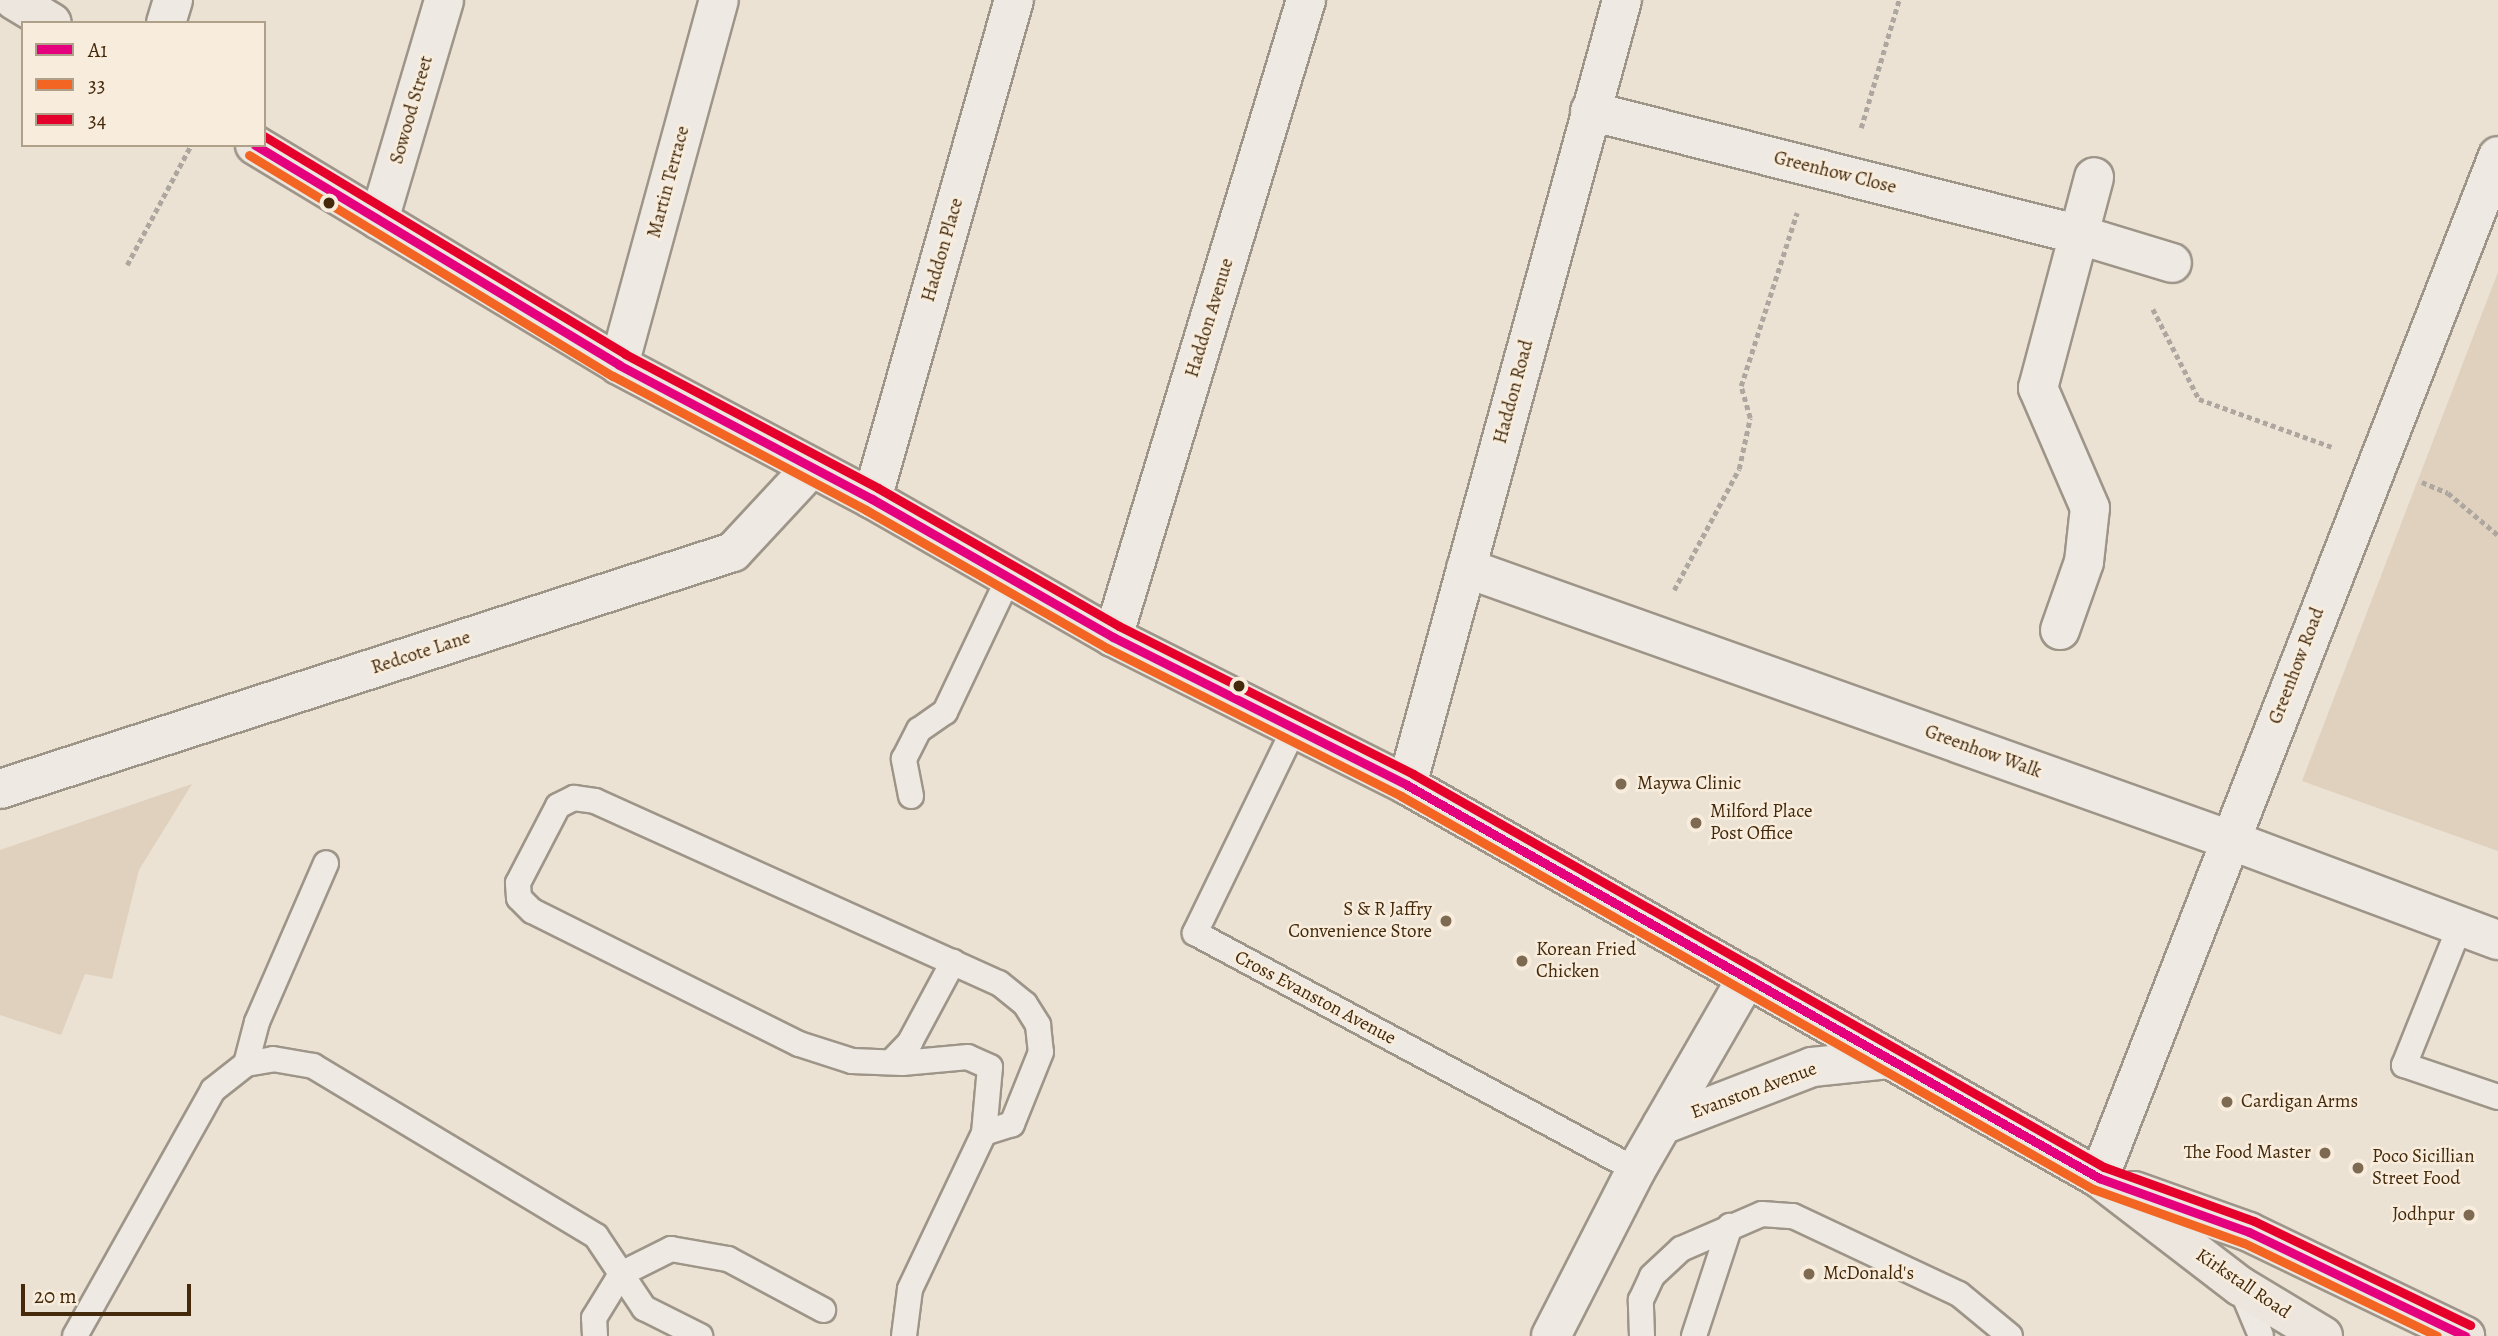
<!DOCTYPE html>
<style>
body{margin:0}
#map{position:relative;width:2498px;height:1336px;overflow:hidden;background:#ebe2d4;font-family:Alegreya,serif}
div>[style]{position:absolute}
.green>*{inset:0;background:#dfd1bd}
.path>*{height:4.5px;margin-top:-2.25px;transform-origin:0;background:repeating-linear-gradient(90deg,#aea79f 0 5px,transparent 0 8.5px)}
.roads{filter:drop-shadow(2px 0 #9e9589) drop-shadow(-2px 0 #9e9589) drop-shadow(0 2px #9e9589) drop-shadow(0 -2px #9e9589)}
.service>*{height:24px;margin:-12px;padding:0 12px;transform-origin:12px;border-radius:12px;background:#eeeae3}
.minor>*{height:38px;margin:-19px;padding:0 19px;transform-origin:19px;border-radius:19px;background:#eeeae3}
.primary>*{height:38px;margin:-19px;padding:0 19px;transform-origin:19px;border-radius:19px;background:#ece6de}
.bus-1>*{height:9px;margin:-4.5px;padding:0 4.5px;transform-origin:4.5px;border-radius:4.5px;background:#e5007d}
.bus-2>*{height:9px;margin:-4.5px;padding:0 4.5px;transform-origin:4.5px;border-radius:4.5px;background:#f26522}
.bus-3>*{height:9px;margin:-4.5px;padding:0 4.5px;transform-origin:4.5px;border-radius:4.5px;background:#e4002b}
.dots>*{width:19px;height:19px;translate:-50% -50%;box-sizing:border-box;border:4px solid #f8eddd;border-radius:50%}
span{translate:-50% -50%;white-space:nowrap;text-align:center;line-height:1.15;-webkit-text-stroke:5px #f8eddd;paint-order:stroke}
.street-label{font-size:19px;color:#44290b}
.poi-label{font-size:19px;color:#44290b}
.left{translate:0 -50%;text-align:left}
.right{translate:-100% -50%;text-align:right}
.legend{position:absolute;left:21px;top:21px;width:245px;height:126px;box-sizing:border-box;background:#f8eddd;border:2px solid #b09f89;margin:0;padding:9px 12px;list-style:none;font-size:21px;color:#44290b}
.legend li{display:flex;align-items:center;gap:14px;height:35px}
.legend b{width:35px;border:2px solid #b09f89}
.scale{position:absolute;left:21px;top:1284px;width:170px;height:32px;box-sizing:border-box;border:4px solid #44290b;border-top:0;padding-left:9px;font-size:21px;line-height:24px;white-space:nowrap;color:#44290b;-webkit-text-stroke:5px #f8eddd;paint-order:stroke}
</style>
<div id="map">
<div class="green">
<i style="clip-path:polygon(2498px 272px,2498px 851px,2302px 781px)"></i>
<i style="clip-path:polygon(192px 784px,139px 870px,112px 979px,85px 974px,61px 1035px,0 1015px,0 850px)"></i>
</div>
<div class="path">
<i style="left:1861px;top:128px;width:134px;rotate:-73.5deg"></i>
<i style="left:127px;top:265px;width:136px;rotate:-61.9deg"></i>
<i style="left:2153px;top:309px;width:101px;rotate:62.9deg"></i>
<i style="left:2199px;top:399px;width:141px;rotate:19.8deg"></i>
<i style="left:2422px;top:482px;width:28px;rotate:23deg"></i>
<i style="left:2448px;top:493px;width:65px;rotate:40deg"></i>
<i style="left:1674px;top:590px;width:137px;rotate:-61.8deg"></i>
<i style="left:1739px;top:469px;width:52px;rotate:-77.8deg"></i>
<i style="left:1750px;top:418px;width:33px;rotate:-106deg"></i>
<i style="left:1741px;top:386px;width:182px;rotate:-72.1deg"></i>
</div>
<div class="roads">
<div class="service">
<i style="left:1294px;top:729px;width:227px;rotate:115.9deg"></i>
<i style="left:1195px;top:933px;width:501px;rotate:28.25deg"></i>
<i style="left:911px;top:796px;width:38px;rotate:-101deg"></i>
<i style="left:904px;top:759px;width:33px;rotate:-63deg"></i>
<i style="left:919px;top:730px;width:32px;rotate:-35deg"></i>
<i style="left:945px;top:712px;width:149px;rotate:-64.6deg"></i>
<i style="left:2460px;top:926px;width:150px;rotate:111.9deg"></i>
<i style="left:2404px;top:1065px;width:99px;rotate:18.8deg"></i>
<i style="left:891px;top:1062px;width:28px;rotate:-46deg"></i>
<i style="left:910px;top:1042px;width:91px;rotate:-61.7deg"></i>
<i style="left:246px;top:1064px;width:43px;rotate:-75.3deg"></i>
<i style="left:257px;top:1022px;width:173px;rotate:-66.5deg"></i>
<i style="left:2240px;top:1286px;width:54px;rotate:67.2deg"></i>
<i style="left:75px;top:1336px;width:282px;rotate:-60.7deg"></i>
<i style="left:213px;top:1090px;width:42px;rotate:-38.2deg"></i>
<i style="left:246px;top:1064px;width:27px;rotate:-10deg"></i>
<i style="left:273px;top:1059px;width:41px;rotate:9.9deg"></i>
<i style="left:313px;top:1066px;width:330px;rotate:31deg"></i>
<i style="left:596px;top:1236px;width:87px;rotate:56.3deg"></i>
<i style="left:644px;top:1308px;width:63px;rotate:26.6deg"></i>
<i style="left:595px;top:1336px;width:18px;rotate:-93deg"></i>
<i style="left:594px;top:1318px;width:52px;rotate:-58.5deg"></i>
<i style="left:621px;top:1274px;width:56px;rotate:-26.6deg"></i>
<i style="left:671px;top:1249px;width:58px;rotate:10deg"></i>
<i style="left:728px;top:1259px;width:108px;rotate:28.2deg"></i>
<i style="left:904px;top:1336px;width:47px;rotate:-82.7deg"></i>
<i style="left:910px;top:1289px;width:173px;rotate:-64.6deg"></i>
<i style="left:984px;top:1133px;width:66px;rotate:-84.8deg"></i>
<i style="left:990px;top:1067px;width:24px;rotate:-156deg"></i>
<i style="left:968px;top:1057px;width:66px;rotate:174.8deg"></i>
<i style="left:902px;top:1063px;width:50px;rotate:-177.7deg"></i>
<i style="left:852px;top:1061px;width:56px;rotate:-162.2deg"></i>
<i style="left:799px;top:1044px;width:298px;rotate:-153.5deg"></i>
<i style="left:532px;top:911px;width:18px;rotate:-135deg"></i>
<i style="left:519px;top:898px;width:15px;rotate:-94deg"></i>
<i style="left:518px;top:883px;width:87px;rotate:-62.5deg"></i>
<i style="left:558px;top:806px;width:18px;rotate:-27deg"></i>
<i style="left:574px;top:798px;width:21px;rotate:8deg"></i>
<i style="left:595px;top:801px;width:443px;rotate:24.3deg"></i>
<i style="left:999px;top:983px;width:33px;rotate:39deg"></i>
<i style="left:1025px;top:1004px;width:25px;rotate:58deg"></i>
<i style="left:1038px;top:1025px;width:27px;rotate:84deg"></i>
<i style="left:1041px;top:1052px;width:78px;rotate:111.9deg"></i>
<i style="left:1012px;top:1124px;width:29px;rotate:162deg"></i>
<i style="left:1642px;top:1336px;width:36px;rotate:-92deg"></i>
<i style="left:1641px;top:1300px;width:26px;rotate:-65deg"></i>
<i style="left:1652px;top:1276px;width:40px;rotate:-43deg"></i>
<i style="left:1681px;top:1249px;width:88px;rotate:-23.4deg"></i>
<i style="left:1762px;top:1214px;width:31px;rotate:4deg"></i>
<i style="left:1793px;top:1216px;width:183px;rotate:25.2deg"></i>
<i style="left:1959px;top:1294px;width:66px;rotate:39.5deg"></i>
<i style="left:1694px;top:1336px;width:116px;rotate:-71.9deg"></i>
</div>
<div class="minor">
<i style="left:166px;top:23px;width:24px;rotate:-73deg"></i>
<i style="left:1590px;top:111px;width:505px;rotate:14.2deg"></i>
<i style="left:2080px;top:235px;width:96px;rotate:16.9deg"></i>
<i style="left:379px;top:220px;width:229px;rotate:-73.5deg"></i>
<i style="left:619px;top:365px;width:378px;rotate:-74.7deg"></i>
<i style="left:872px;top:499px;width:519px;rotate:-74.12deg"></i>
<i style="left:1466px;top:568px;width:811px;rotate:19.6deg"></i>
<i style="left:2230px;top:840px;width:286px;rotate:20.5deg"></i>
<i style="left:2060px;top:630px;width:72px;rotate:-70.6deg"></i>
<i style="left:2084px;top:562px;width:54px;rotate:-83.7deg"></i>
<i style="left:2090px;top:508px;width:131px;rotate:-113.4deg"></i>
<i style="left:2038px;top:388px;width:218px;rotate:-75.1deg"></i>
<i style="left:1113px;top:637px;width:666px;rotate:-73.14deg"></i>
<i style="left:1407px;top:785px;width:814px;rotate:-74.68deg"></i>
<i style="left:0;top:789px;width:770px;rotate:-17.92deg"></i>
<i style="left:733px;top:552px;width:115px;rotate:-47.1deg"></i>
<i style="left:1662px;top:1125px;width:161px;rotate:-21.1deg"></i>
<i style="left:1812px;top:1067px;width:77px;rotate:-5.9deg"></i>
<i style="left:2099px;top:1178px;width:1097px;rotate:-68.67deg"></i>
<i style="left:1551px;top:1336px;width:186px;rotate:-62.9deg"></i>
<i style="left:1636px;top:1170px;width:222px;rotate:-60deg"></i>
</div>
<div class="primary">
<i style="left:14px;top:0;width:44px;rotate:31.2deg"></i>
<i style="left:255px;top:145px;width:425px;rotate:31.1deg"></i>
<i style="left:619px;top:365px;width:286px;rotate:27.9deg"></i>
<i style="left:872px;top:499px;width:278px;rotate:29.8deg"></i>
<i style="left:1113px;top:637px;width:329px;rotate:26.7deg"></i>
<i style="left:1407px;top:785px;width:796px;rotate:29.59deg"></i>
<i style="left:2099px;top:1178px;width:178px;rotate:37.5deg"></i>
<i style="left:2240px;top:1286px;width:97px;rotate:31.1deg"></i>
<i style="left:2134px;top:1191px;width:122px;rotate:19.6deg"></i>
<i style="left:2249px;top:1232px;width:240px;rotate:25.7deg"></i>
</div>
</div>
<div class="bus-1">
<i style="left:255px;top:145px;width:425px;rotate:31.1deg"></i>
<i style="left:619px;top:365px;width:286px;rotate:27.9deg"></i>
<i style="left:872px;top:499px;width:278px;rotate:29.8deg"></i>
<i style="left:1113px;top:637px;width:329px;rotate:26.7deg"></i>
<i style="left:1407px;top:785px;width:796px;rotate:29.59deg"></i>
<i style="left:2099px;top:1178px;width:159px;rotate:19.8deg"></i>
<i style="left:2249px;top:1232px;width:240px;rotate:25.7deg"></i>
</div>
<div class="bus-2">
<i style="left:249px;top:155px;width:426px;rotate:31.3deg"></i>
<i style="left:613px;top:376px;width:286px;rotate:27.9deg"></i>
<i style="left:866px;top:510px;width:278px;rotate:29.8deg"></i>
<i style="left:1107px;top:648px;width:329px;rotate:26.7deg"></i>
<i style="left:1401px;top:796px;width:796px;rotate:29.59deg"></i>
<i style="left:2093px;top:1189px;width:160px;rotate:19.7deg"></i>
<i style="left:2244px;top:1243px;width:214px;rotate:25.7deg"></i>
</div>
<div class="bus-3">
<i style="left:264px;top:136px;width:422px;rotate:31.1deg"></i>
<i style="left:625px;top:354px;width:286px;rotate:27.9deg"></i>
<i style="left:878px;top:488px;width:278px;rotate:29.8deg"></i>
<i style="left:1119px;top:626px;width:329px;rotate:26.7deg"></i>
<i style="left:1413px;top:774px;width:795px;rotate:29.63deg"></i>
<i style="left:2104px;top:1167px;width:159px;rotate:19.8deg"></i>
<i style="left:2254px;top:1221px;width:240px;rotate:25.7deg"></i>
</div>
<div class="dots">
<i style="left:329px;top:203px;background:#44290b"></i>
<i style="left:1239px;top:686px;background:#44290b"></i>
<i style="left:1621px;top:784px;background:#7e6a51"></i>
<i style="left:1696px;top:823px;background:#7e6a51"></i>
<i style="left:1446px;top:921px;background:#7e6a51"></i>
<i style="left:1522px;top:961px;background:#7e6a51"></i>
<i style="left:2227px;top:1102px;background:#7e6a51"></i>
<i style="left:2325px;top:1153px;background:#7e6a51"></i>
<i style="left:2358px;top:1168px;background:#7e6a51"></i>
<i style="left:2469px;top:1215px;background:#7e6a51"></i>
<i style="left:1809px;top:1274px;background:#7e6a51"></i>
</div>
<div class="street-label">
<span style="left:412px;top:110px;rotate:-74deg">Sowood Street</span>
<span style="left:1835px;top:173px;rotate:14deg">Greenhow Close</span>
<span style="left:669px;top:182px;rotate:-75deg">Martin Terrace</span>
<span style="left:943px;top:250px;rotate:-74deg">Haddon Place</span>
<span style="left:1210px;top:318px;rotate:-73deg">Haddon Avenue</span>
<span style="left:1514px;top:392px;rotate:-75deg">Haddon Road</span>
<span style="left:421px;top:653px;rotate:-18deg">Redcote Lane</span>
<span style="left:2297px;top:666px;rotate:-69deg">Greenhow Road</span>
<span style="left:1983px;top:752px;rotate:20deg">Greenhow Walk</span>
<span style="left:1315px;top:998px;rotate:28deg">Cross Evanston Avenue</span>
<span style="left:1754px;top:1091px;rotate:-20deg">Evanston Avenue</span>
<span style="left:2243px;top:1284px;rotate:34deg">Kirkstall Road</span>
</div>
<div class="poi-label">
<span class="left" style="left:1637px;top:784px">Maywa Clinic</span>
<span class="left" style="left:1710px;top:823px">Milford Place<br>Post Office</span>
<span class="right" style="left:1432px;top:921px">S &amp; R Jaffry<br>Convenience Store</span>
<span class="left" style="left:1536px;top:961px">Korean Fried<br>Chicken</span>
<span class="left" style="left:2241px;top:1102px">Cardigan Arms</span>
<span class="right" style="left:2311px;top:1153px">The Food Master</span>
<span class="left" style="left:2372px;top:1168px">Poco Sicillian<br>Street Food</span>
<span class="right" style="left:2455px;top:1215px">Jodhpur</span>
<span class="left" style="left:1823px;top:1274px">McDonald's</span>
</div>
<ul class="legend">
<li><b style="height:9px;background:#e5007d"></b>A1</li>
<li><b style="height:9px;background:#f26522"></b>33</li>
<li><b style="height:9px;background:#e4002b"></b>34</li>
</ul>
<div class="scale">20 m</div>
</div>
